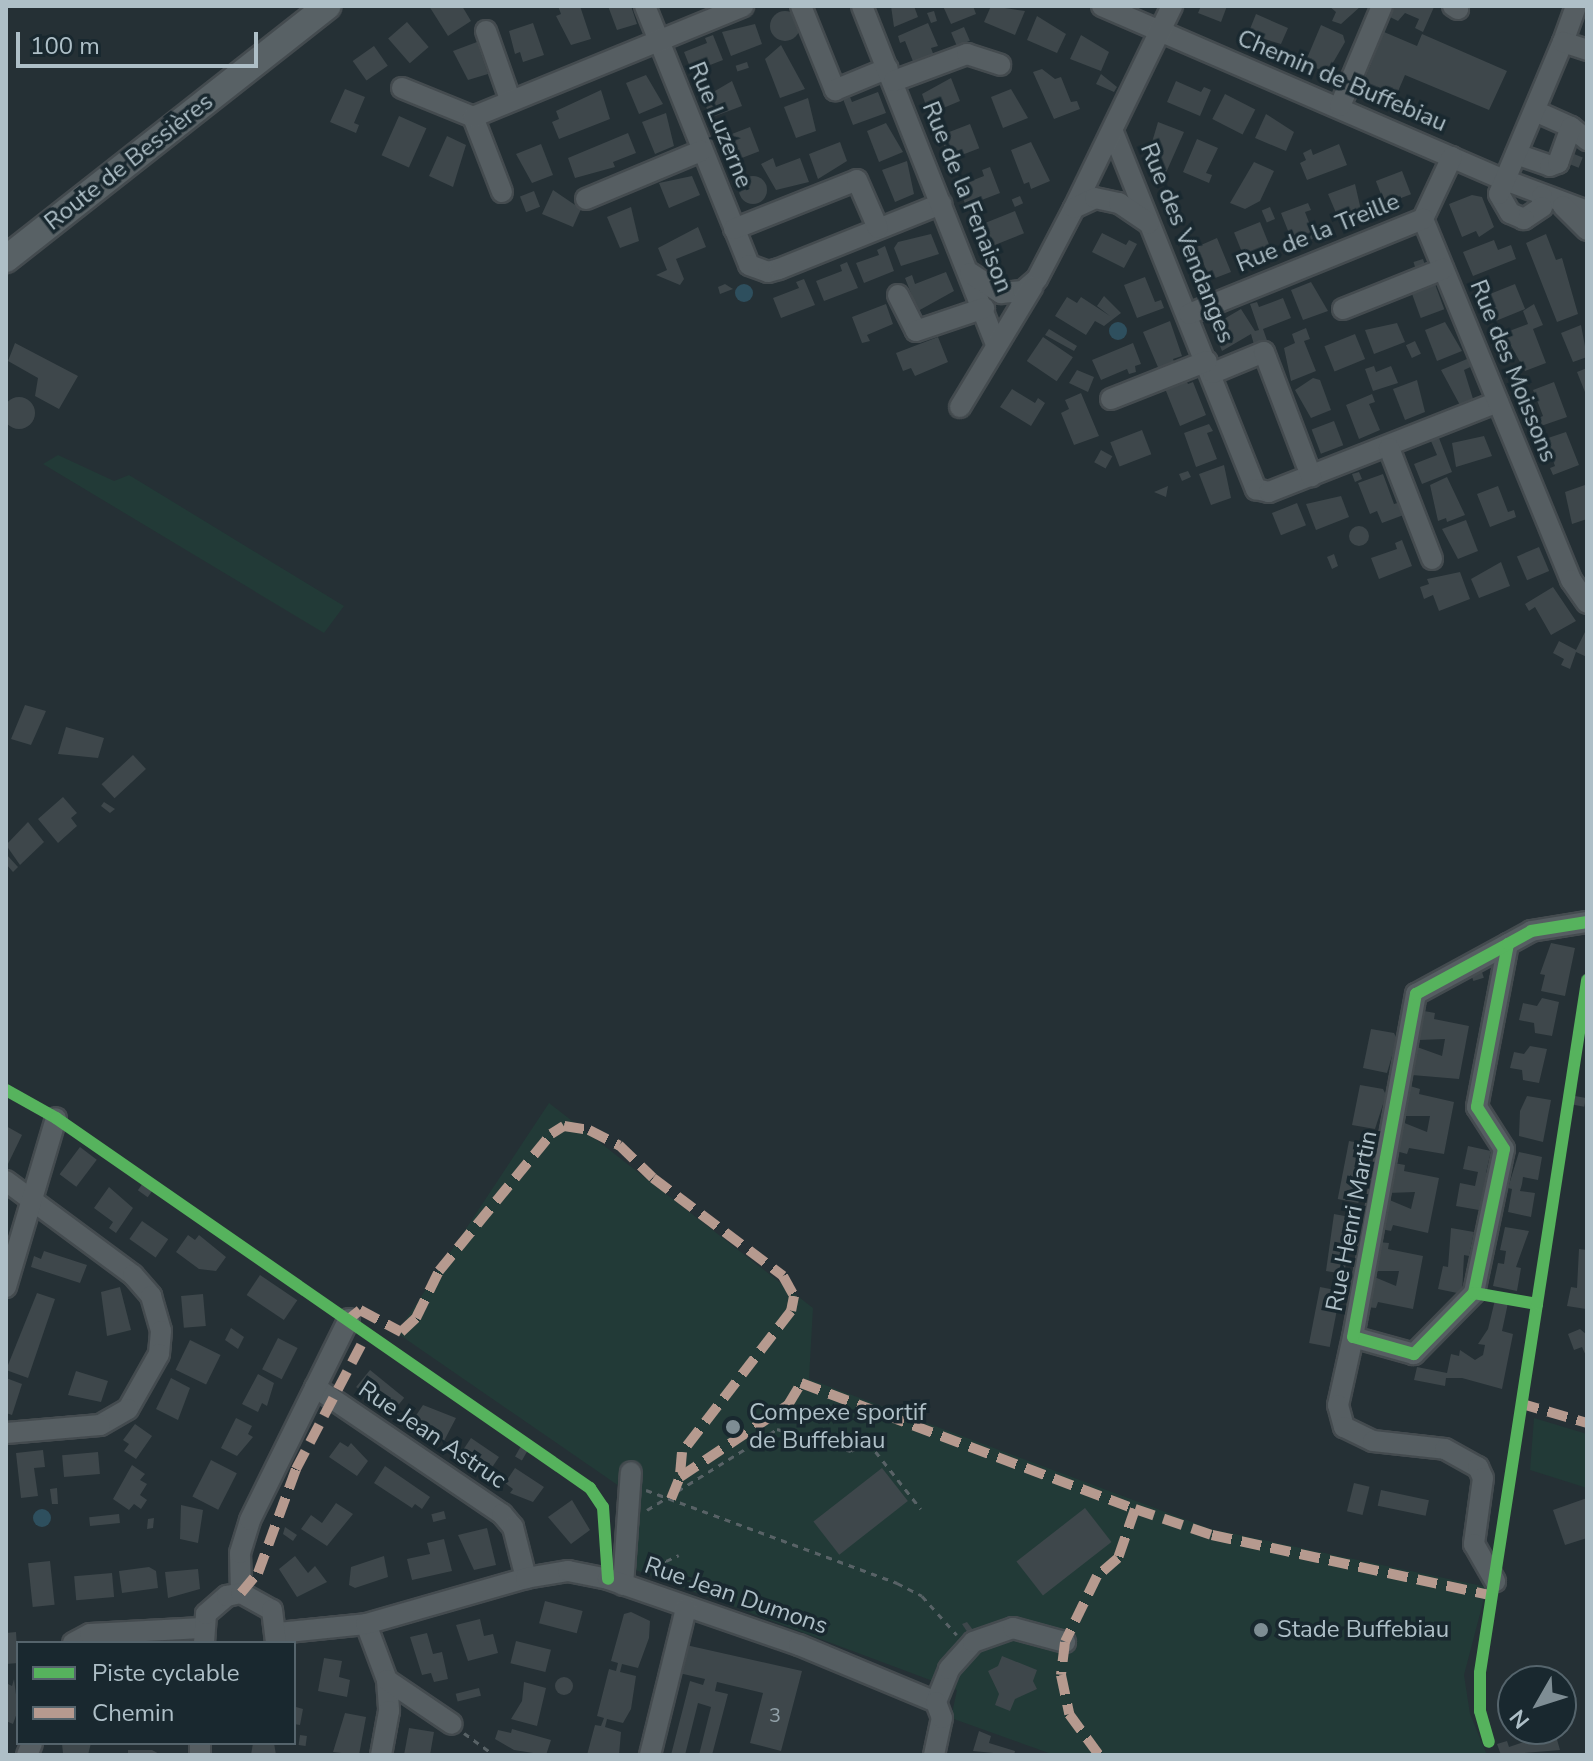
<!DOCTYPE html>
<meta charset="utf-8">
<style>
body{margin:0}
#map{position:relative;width:1593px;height:1761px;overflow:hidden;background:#253035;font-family:"Nunito Sans",sans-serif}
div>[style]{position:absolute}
.green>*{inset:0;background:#223a37}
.water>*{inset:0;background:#2e4f5e}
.round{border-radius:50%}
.building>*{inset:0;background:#3e474b;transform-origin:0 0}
.path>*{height:3px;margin-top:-1.5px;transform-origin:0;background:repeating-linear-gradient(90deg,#586266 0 6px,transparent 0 12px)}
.roads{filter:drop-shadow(2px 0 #444b4f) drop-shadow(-2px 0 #444b4f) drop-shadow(0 2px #444b4f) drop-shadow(0 -2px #444b4f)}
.minor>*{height:20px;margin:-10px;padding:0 10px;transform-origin:10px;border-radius:10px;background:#565e62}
.major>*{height:26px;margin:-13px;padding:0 13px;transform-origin:13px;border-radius:13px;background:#586165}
.quiet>*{height:10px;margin-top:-5px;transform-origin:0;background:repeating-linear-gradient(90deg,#b69a8f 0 20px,transparent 0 30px)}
.cycleway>*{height:12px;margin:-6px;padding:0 6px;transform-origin:6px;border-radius:6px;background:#56b35d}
.dots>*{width:22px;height:22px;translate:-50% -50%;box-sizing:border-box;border:4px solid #19282f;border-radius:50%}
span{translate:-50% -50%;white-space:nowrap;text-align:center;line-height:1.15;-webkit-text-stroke:7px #19282f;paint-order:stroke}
.number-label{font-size:20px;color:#92a1a8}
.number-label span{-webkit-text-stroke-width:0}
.street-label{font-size:24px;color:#aebfc7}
.poi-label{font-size:24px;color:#aebfc7}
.left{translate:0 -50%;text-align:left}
.frame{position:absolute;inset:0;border:8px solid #aebfc7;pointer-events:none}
.legend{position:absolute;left:16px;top:1641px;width:280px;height:104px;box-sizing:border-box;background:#19282f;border:2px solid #55646c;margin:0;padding:10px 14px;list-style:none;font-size:24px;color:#aebfc7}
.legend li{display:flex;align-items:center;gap:16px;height:40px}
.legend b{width:40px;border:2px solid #55646c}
.north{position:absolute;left:1497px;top:1665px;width:80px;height:80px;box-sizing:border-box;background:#19282f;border:2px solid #55646c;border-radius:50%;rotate:231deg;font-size:22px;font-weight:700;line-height:32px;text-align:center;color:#aebfc7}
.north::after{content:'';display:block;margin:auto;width:28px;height:36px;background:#7e8d94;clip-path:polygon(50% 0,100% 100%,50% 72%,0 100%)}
.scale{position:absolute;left:16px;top:32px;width:242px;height:36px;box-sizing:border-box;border:4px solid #aebfc7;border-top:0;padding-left:10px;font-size:24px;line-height:28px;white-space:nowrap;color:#aebfc7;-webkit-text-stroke:6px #19282f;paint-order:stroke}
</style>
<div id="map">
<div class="green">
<i style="clip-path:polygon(58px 455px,114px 481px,129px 475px,344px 606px,324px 633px,43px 464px)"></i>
<i style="clip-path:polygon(549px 1103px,813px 1308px,809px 1379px,1211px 1529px,1487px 1587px,1464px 1675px,1470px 1714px,1487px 1755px,1054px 1755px,951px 1718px,957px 1690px,630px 1568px,619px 1486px,397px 1333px)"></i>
<i style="clip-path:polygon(1534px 1418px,1587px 1434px,1587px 1488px,1530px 1470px)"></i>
</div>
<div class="water">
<i class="round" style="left:735px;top:284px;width:18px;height:18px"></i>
<i class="round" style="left:1109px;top:322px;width:18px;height:18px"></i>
<i class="round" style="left:33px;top:1509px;width:18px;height:18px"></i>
</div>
<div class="building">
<i style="clip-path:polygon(429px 6px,462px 6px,471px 21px,448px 36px)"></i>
<i style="clip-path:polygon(558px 6px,580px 6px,591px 39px,571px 45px,556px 16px,561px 14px)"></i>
<i style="clip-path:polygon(608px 6px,631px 6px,637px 24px,617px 30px)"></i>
<i style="clip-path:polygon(891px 6px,914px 6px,918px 17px,894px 27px)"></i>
<i style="clip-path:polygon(943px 6px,973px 6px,976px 14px,951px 24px)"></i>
<i style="clip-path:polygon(991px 6px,1025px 11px,1015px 35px,984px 22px)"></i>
<i style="clip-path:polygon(1201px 6px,1227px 6px,1221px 22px,1198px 13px)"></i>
<i style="clip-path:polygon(1329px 6px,1361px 6px,1341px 24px,1332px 21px,1336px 12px)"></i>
<i style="clip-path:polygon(1395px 6px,1431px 6px,1434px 7px,1423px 32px,1415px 28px,1419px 19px,1405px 13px,1398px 21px,1390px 17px)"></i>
<i class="round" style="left:770px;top:11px;width:30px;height:30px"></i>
<i style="clip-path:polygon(934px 11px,937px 21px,931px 23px,927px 13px)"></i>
<i style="clip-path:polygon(1256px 14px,1288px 28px,1281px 44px,1248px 34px)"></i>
<i style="clip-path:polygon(1037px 16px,1066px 34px,1057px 53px,1027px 40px)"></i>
<i style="left:407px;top:22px;width:33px;height:25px;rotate:49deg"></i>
<i style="clip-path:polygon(533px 23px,544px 55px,523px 62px,520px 52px,515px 54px,509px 31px)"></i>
<i style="clip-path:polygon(928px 23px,938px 46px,931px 48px,934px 56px,914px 64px,905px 41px,900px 43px,898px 36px)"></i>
<i style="clip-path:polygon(755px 24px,762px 44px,731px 56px,722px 32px)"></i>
<i style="clip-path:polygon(1321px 25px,1343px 35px,1345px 42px,1327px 73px,1305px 63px)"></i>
<i style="left:964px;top:27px;width:15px;height:14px;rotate:67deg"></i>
<i style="clip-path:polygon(1384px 32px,1417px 46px,1422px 34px,1507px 71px,1489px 110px,1405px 75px,1390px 110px,1358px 96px)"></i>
<i style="clip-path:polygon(713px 35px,723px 60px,692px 72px,684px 52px,707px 43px,705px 38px)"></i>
<i style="clip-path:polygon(1081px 35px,1109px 52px,1101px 71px,1070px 59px)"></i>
<i style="clip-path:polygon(477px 42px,488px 74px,468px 80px,453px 51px)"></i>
<i style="clip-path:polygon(781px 45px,805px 89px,780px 98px,765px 59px)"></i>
<i style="left:374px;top:46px;width:24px;height:26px;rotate:55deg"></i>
<i style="left:747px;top:62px;width:6px;height:12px;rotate:72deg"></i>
<i style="clip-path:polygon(1042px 69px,1055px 79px,1061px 77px,1071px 102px,1077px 101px,1080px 109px,1054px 119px,1033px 72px)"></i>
<i style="clip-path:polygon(1101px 74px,1117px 87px,1114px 92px,1096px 84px)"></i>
<i style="clip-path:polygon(646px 75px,663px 104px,639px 114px,626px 83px)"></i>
<i style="clip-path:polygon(951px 78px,960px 101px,929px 114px,922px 94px)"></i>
<i style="clip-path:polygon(732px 81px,742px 106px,710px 118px,703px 98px)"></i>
<i style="clip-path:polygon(1176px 81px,1201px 92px,1204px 87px,1211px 90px,1200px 116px,1167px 102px)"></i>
<i style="clip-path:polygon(345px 89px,365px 97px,354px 123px,359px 125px,356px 133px,330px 122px)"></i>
<i style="clip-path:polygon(1011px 89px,1028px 118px,1003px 128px,991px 97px)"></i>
<i style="clip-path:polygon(601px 90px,610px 119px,559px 139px,552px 122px,559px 119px,556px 111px)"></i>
<i style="clip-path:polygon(878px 92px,886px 113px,853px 125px,843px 99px,850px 97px,852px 102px)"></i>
<i style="left:1225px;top:94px;width:34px;height:28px;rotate:27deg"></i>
<i style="clip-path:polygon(808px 98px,816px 131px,796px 138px,784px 107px)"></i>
<i style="clip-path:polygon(666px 113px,674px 146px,655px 154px,642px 122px)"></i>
<i style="clip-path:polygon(1266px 114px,1294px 132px,1286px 151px,1255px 138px)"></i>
<i style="left:399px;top:116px;width:30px;height:43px;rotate:24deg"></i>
<i style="clip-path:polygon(1158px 122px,1184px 132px,1165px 175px,1145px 166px)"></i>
<i style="clip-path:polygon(886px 123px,903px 152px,879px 162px,867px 131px)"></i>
<i style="left:970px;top:124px;width:26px;height:32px;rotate:69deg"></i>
<i style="left:750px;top:127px;width:26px;height:34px;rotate:69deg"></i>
<i style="clip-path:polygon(628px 133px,636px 153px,613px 162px,615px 167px,575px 178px,568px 158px)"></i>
<i style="clip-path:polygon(447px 136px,466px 145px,453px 187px,429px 176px)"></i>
<i style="clip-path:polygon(1197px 139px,1218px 148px,1206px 173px,1212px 175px,1209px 183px,1183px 172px)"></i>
<i style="clip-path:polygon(840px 142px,847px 161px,818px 179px,809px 154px)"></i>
<i style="clip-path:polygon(1031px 142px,1050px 181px,1031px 189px,1029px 182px,1024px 184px,1011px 150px)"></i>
<i style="clip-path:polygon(541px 144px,553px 175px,532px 183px,516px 154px)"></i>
<i style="clip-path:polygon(1339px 144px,1347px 165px,1307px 180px,1300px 163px,1306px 160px,1303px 153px,1311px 149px,1313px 155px)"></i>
<i style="left:1554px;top:146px;width:31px;height:11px;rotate:22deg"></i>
<i style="clip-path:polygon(773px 158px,776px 167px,800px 158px,809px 182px,776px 190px,761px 164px)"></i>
<i style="clip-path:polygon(907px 161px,914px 194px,895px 202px,882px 170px)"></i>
<i style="clip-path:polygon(1254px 162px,1274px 171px,1260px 201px,1245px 209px,1230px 203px)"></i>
<i style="clip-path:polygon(990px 167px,1000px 193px,966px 206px,958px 186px,984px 176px,982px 170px)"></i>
<i style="left:1402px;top:171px;width:25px;height:28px;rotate:69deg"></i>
<i class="round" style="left:739px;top:176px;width:28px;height:28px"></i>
<i style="clip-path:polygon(692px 176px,700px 195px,669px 208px,659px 183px)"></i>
<i style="clip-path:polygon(1355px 184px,1363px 219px,1342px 227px,1328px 194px)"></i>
<i style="clip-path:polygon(553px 190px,581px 209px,573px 227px,542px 214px)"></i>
<i style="left:534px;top:191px;width:17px;height:15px;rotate:69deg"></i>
<i style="clip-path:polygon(1472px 195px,1482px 197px,1494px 227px,1479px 237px,1476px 231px,1462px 237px,1449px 204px)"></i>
<i style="left:1020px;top:196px;width:8px;height:9px;rotate:67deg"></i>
<i style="clip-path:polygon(1308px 203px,1311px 210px,1305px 212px,1315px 238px,1294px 246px,1281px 213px)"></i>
<i style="clip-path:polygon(631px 207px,639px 241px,620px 248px,607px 217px)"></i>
<i style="left:1270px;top:207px;width:13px;height:9px;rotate:67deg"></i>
<i style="left:1015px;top:211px;width:24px;height:43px;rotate:68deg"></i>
<i style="left:1260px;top:222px;width:35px;height:28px;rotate:68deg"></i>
<i style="clip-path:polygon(698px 227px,706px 247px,676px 259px,684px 279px,680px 285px,656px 275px,667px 270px,658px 248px)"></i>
<i style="clip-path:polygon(1102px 233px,1126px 245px,1129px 240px,1137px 244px,1124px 268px,1092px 252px)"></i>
<i style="clip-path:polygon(931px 234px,939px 254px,901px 266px,894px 248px,898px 242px)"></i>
<i style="clip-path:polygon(1546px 234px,1556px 260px,1562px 258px,1578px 314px,1557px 322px,1526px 243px)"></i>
<i style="clip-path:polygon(1217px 238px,1231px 272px,1210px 280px,1200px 254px,1195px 256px,1192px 249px)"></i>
<i style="clip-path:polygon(1494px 240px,1498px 250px,1511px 245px,1516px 259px,1473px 276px,1463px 252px)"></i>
<i style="clip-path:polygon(885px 246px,894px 271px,864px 283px,856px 263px,879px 255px,877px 250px)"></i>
<i style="left:1423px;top:259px;width:9px;height:10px;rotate:72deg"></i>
<i style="clip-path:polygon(847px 262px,858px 288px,824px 301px,816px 281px,842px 271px,840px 265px)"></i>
<i style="clip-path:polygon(946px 272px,954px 291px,918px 311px,905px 278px,912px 275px,915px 284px)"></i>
<i style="clip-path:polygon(1145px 277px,1155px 302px,1161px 300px,1164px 308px,1137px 318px,1124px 285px)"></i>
<i style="clip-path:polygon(804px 279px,815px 305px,781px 318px,773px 298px,799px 288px,796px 282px)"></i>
<i style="clip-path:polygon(1311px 282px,1328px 311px,1303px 320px,1291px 290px)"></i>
<i style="clip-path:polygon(725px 284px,733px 289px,720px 294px,718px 287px)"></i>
<i style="left:1435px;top:284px;width:27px;height:25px;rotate:70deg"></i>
<i style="left:1515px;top:284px;width:27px;height:35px;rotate:68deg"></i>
<i style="clip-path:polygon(1104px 296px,1121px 313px,1104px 326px,1095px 321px,1086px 335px,1055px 316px,1067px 297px,1077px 303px,1081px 297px,1110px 316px,1097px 306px)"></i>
<i style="clip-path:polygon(1283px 298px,1291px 318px,1263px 329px,1268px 343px,1255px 348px,1251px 334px,1222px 351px,1212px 326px,1241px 309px,1255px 331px,1259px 330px,1250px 304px,1257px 302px,1259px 307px)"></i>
<i style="clip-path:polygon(886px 304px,893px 324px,867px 335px,870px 341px,862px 343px,852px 317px)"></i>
<i style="clip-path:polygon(1534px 304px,1543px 325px,1533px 329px,1546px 363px,1525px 371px,1504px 333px,1528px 324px,1523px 311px)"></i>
<i style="clip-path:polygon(1170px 321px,1182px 356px,1173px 359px,1176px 366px,1160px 372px,1143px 332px)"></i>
<i style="clip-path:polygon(1445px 322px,1462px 351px,1437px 361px,1425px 330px)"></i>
<i style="clip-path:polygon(1397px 323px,1405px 342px,1374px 354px,1365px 330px)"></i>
<i style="clip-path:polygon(1581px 325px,1587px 357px,1573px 362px,1561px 333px)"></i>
<i style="clip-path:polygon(1306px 328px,1310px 339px,1304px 341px,1316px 371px,1291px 381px,1284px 348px,1295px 343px,1292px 334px)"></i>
<i style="clip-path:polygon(1049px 329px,1077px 346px,1074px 351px,1045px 335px)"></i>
<i style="left:1355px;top:334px;width:27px;height:33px;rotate:68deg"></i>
<i style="clip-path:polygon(938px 337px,948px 362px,915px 376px,911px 368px,903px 371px,896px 353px)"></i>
<i style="left:1043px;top:337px;width:36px;height:29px;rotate:34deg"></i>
<i style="left:1415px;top:341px;width:14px;height:10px;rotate:65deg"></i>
<i style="clip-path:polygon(15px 343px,78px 376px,59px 409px,35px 396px,38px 378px,8px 361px)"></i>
<i style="clip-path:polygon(1133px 343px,1141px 364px,1135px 366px,1136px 372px,1129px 374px,1127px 369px,1101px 380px,1092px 360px)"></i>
<i style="clip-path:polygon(1474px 356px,1477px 364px,1464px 370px,1474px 402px,1461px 407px,1441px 370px)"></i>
<i style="clip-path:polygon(1374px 366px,1376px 372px,1391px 366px,1398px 383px,1373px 391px,1365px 369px)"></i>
<i style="clip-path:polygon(1587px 368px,1587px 397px,1577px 372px)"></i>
<i style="clip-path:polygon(1077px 370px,1094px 377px,1088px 392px,1069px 383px)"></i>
<i style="clip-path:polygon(1185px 378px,1188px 384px,1193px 382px,1206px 415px,1180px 426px,1164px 386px)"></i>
<i style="clip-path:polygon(1313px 378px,1320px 380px,1331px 410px,1311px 418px,1295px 390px)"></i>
<i style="clip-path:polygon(1417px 380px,1425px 412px,1405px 420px,1393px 389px)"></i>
<i style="clip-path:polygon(1554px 382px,1567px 417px,1541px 426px,1538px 418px,1543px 416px,1533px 390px)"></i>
<i style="clip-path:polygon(1012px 389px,1035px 403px,1038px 398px,1045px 403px,1031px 426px,1000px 407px)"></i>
<i style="clip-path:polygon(1081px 393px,1099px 436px,1074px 445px,1061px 413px,1069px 409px,1065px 400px)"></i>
<i style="clip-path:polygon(1372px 394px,1375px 402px,1369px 404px,1380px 430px,1359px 439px,1346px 405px)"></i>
<i class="round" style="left:3px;top:397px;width:32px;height:32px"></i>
<i style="left:1334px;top:421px;width:26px;height:24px;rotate:69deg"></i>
<i style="clip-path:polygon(1209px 424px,1213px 431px,1207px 433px,1217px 459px,1196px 467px,1184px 433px)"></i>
<i style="left:1142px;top:430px;width:26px;height:34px;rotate:69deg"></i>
<i style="clip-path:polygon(1566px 432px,1579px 465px,1553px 475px,1550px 468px,1555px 466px,1545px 439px)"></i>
<i style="clip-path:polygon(1484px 436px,1492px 456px,1456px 467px,1452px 443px)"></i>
<i style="clip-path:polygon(1439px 438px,1452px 472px,1422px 484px,1414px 464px,1437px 455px,1431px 441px)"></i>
<i style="left:1101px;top:450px;width:13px;height:14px;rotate:29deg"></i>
<i style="clip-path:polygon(1224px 465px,1231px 498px,1211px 505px,1199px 474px)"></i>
<i style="clip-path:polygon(1188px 471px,1191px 477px,1182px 481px,1179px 474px)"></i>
<i style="clip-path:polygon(1359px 472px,1362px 479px,1355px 482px,1352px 474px)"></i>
<i style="clip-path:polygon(1383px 474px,1394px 504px,1404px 501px,1409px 513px,1382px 523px,1377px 511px,1370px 514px,1358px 483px)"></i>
<i style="clip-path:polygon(1447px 477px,1465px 515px,1447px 522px,1446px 518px,1438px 521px,1430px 485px)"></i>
<i style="clip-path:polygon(1585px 485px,1587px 519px,1572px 524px,1565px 492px)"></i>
<i style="clip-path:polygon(1168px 486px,1166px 497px,1154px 492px)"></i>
<i style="clip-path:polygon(1498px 486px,1508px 512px,1514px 510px,1516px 517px,1490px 527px,1477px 494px)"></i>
<i style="clip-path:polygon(1341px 496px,1349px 517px,1316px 530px,1306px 504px)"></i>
<i style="left:1297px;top:503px;width:24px;height:27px;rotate:68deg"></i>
<i style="clip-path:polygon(1466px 520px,1478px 551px,1458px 559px,1442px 529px)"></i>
<i class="round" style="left:1349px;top:526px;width:20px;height:20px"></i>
<i style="clip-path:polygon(1402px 540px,1412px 566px,1379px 579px,1371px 558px,1397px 549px,1395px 543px)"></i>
<i style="left:1539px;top:547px;width:26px;height:24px;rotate:67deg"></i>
<i style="clip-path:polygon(1334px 554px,1338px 566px,1332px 569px,1327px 557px)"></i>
<i style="clip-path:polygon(1501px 562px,1510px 586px,1479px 598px,1471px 579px)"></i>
<i style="clip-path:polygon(1460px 572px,1470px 599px,1439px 611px,1433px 595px,1424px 599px,1420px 587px,1429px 584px,1427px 579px)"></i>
<i style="clip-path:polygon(1553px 587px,1576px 621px,1551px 635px,1535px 607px,1529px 611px,1525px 604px)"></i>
<i style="clip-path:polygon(1587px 628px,1587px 657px,1576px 652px,1570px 669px,1561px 665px,1564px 659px,1553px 653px,1559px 641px,1576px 650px)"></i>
<i style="clip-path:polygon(25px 705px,46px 711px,31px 745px,11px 739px)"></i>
<i style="clip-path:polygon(66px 727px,104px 738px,98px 758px,58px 754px)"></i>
<i style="left:133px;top:755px;width:19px;height:43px;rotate:47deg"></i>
<i style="clip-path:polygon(63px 797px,77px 813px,71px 818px,77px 826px,58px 843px,38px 819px)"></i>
<i style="clip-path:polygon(104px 802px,115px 809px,110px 813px,101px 806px)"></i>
<i style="clip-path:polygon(28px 822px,44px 842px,20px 865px,6px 845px)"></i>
<i style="clip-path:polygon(6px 854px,18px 867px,13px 872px,6px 864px)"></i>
<i style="clip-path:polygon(1551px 943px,1575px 948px,1565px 996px,1541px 991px,1545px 975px,1540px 974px)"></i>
<i style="left:1482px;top:972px;width:6px;height:11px;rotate:72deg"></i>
<i style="clip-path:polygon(1542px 998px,1559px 1002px,1552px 1036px,1535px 1033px,1534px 1023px,1519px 1020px,1523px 1003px,1537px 1006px)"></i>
<i style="clip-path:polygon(1424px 1011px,1435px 1013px,1434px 1019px,1469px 1026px,1459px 1079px,1412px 1075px,1417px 1047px,1442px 1056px,1445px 1039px,1419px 1040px)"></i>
<i style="clip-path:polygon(1371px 1029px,1394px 1033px,1397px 1039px,1387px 1073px,1363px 1068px)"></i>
<i style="clip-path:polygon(1530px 1046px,1547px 1049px,1539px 1083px,1523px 1080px,1522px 1070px,1510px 1068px,1514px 1052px,1524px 1054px)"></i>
<i style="clip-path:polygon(1360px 1085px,1383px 1089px,1386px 1095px,1375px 1129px,1352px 1125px)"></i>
<i style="clip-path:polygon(1410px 1086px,1420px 1089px,1419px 1094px,1454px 1102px,1444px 1154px,1409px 1148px,1407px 1154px,1396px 1151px,1402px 1122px,1427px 1132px,1430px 1116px,1404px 1116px)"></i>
<i style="clip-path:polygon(1527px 1096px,1551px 1100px,1543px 1142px,1519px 1136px,1520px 1111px)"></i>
<i style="left:1575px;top:1096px;width:11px;height:9px;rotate:10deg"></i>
<i style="clip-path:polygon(6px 1126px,22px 1135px,6px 1168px)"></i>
<i style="left:1349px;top:1141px;width:21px;height:59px;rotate:11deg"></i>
<i style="clip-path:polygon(1468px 1146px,1491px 1151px,1486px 1173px,1491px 1174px,1479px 1210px,1456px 1206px,1460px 1183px,1475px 1186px,1478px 1172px,1463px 1169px)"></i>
<i style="left:80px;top:1147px;width:21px;height:34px;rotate:37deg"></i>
<i style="clip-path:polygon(1519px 1152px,1542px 1157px,1538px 1180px,1523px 1177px,1522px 1184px,1520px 1191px,1535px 1193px,1531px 1217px,1508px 1212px,1512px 1189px,1508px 1188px)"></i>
<i style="clip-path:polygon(1394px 1163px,1405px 1165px,1404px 1171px,1439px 1178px,1428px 1233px,1393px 1225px,1391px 1231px,1381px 1229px,1387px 1199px,1411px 1209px,1415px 1192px,1388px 1193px)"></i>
<i style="left:143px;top:1183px;width:12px;height:9px;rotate:35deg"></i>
<i style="clip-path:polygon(109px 1187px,133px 1208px,116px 1233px,109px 1228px,113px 1222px,94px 1208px)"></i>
<i style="clip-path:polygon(1334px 1214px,1355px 1218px,1344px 1274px,1326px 1271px)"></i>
<i style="left:142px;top:1221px;width:32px;height:22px;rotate:35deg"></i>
<i style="clip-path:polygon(1505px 1227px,1529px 1231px,1516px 1267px,1521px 1268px,1517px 1291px,1493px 1286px,1498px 1263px,1504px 1264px,1506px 1251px,1500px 1250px)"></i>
<i style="clip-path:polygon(1451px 1228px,1474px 1232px,1469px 1256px,1464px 1255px,1462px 1294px,1438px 1289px,1443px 1266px,1448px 1267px)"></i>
<i style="clip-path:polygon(188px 1235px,195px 1240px,199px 1235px,226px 1257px,216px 1271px,199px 1269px,176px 1252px)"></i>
<i style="clip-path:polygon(1378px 1242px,1389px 1243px,1388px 1249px,1423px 1256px,1413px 1309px,1378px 1302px,1376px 1308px,1366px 1307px,1372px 1276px,1396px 1286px,1399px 1271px,1373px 1271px)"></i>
<i style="clip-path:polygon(1579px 1249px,1587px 1250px,1586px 1309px,1567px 1306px,1571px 1287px,1577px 1288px)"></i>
<i style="clip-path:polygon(44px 1251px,87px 1265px,80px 1283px,31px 1267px,34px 1256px,41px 1259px)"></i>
<i style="left:260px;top:1275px;width:45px;height:24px;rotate:34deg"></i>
<i style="clip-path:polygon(120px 1287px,131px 1330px,107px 1336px,101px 1292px)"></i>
<i style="left:1320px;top:1287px;width:21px;height:57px;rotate:11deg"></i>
<i style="clip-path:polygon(37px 1293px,55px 1299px,28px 1378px,6px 1370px)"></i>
<i style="left:203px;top:1294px;width:32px;height:22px;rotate:85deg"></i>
<i style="clip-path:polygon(1495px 1300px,1508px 1303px,1502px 1331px,1513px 1334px,1502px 1389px,1462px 1378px,1446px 1378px,1445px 1386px,1414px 1380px,1417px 1367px,1447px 1373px,1451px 1354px,1459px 1356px,1460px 1350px,1475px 1360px,1483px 1355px,1485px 1345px,1478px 1344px,1488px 1329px)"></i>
<i style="clip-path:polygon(231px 1328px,244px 1337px,238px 1349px,225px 1340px)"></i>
<i style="clip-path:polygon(1580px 1329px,1587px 1335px,1587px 1358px,1582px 1347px,1574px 1350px,1568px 1334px)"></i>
<i style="left:278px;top:1338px;width:22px;height:35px;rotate:27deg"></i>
<i style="left:190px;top:1340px;width:34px;height:33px;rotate:26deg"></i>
<i style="left:370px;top:1370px;width:44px;height:22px;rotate:39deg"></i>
<i style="clip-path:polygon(76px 1371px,108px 1381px,101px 1402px,68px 1395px)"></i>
<i style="clip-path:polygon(258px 1374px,274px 1383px,267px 1406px,262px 1403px,258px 1412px,242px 1404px)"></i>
<i style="clip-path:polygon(6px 1378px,22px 1384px,12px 1415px,6px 1413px)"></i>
<i style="clip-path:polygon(171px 1378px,190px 1388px,178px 1420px,156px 1409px)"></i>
<i style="clip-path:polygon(423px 1405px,456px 1418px,444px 1441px,418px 1430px,421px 1426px,413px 1420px)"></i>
<i style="clip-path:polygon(236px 1418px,252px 1426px,248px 1434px,253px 1437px,237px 1456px,221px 1448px)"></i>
<i style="clip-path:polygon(135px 1424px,152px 1436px,136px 1459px,124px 1451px,129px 1444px,123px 1440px)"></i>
<i style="clip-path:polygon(471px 1438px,499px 1457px,489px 1472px,473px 1467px,461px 1453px)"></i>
<i style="clip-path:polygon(340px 1442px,348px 1447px,351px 1443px,368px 1461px,357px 1476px,329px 1457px)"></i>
<i style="left:521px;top:1446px;width:8px;height:12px;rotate:30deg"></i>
<i style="clip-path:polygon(43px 1450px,45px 1467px,34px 1468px,38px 1496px,21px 1498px,16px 1453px)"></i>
<i style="left:98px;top:1452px;width:22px;height:36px;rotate:85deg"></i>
<i style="left:211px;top:1460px;width:29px;height:41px;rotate:27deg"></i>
<i style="clip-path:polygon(132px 1465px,145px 1474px,140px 1480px,147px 1484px,140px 1495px,147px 1500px,141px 1509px,134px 1504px,129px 1510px,113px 1499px)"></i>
<i style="clip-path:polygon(385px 1466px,430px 1497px,422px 1509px,415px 1504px,412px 1508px,374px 1483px)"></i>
<i style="clip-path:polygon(515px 1468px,544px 1487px,533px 1502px,510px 1493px,513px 1489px,505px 1483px)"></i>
<i style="left:882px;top:1468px;width:42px;height:87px;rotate:52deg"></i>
<i style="left:1354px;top:1483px;width:16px;height:29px;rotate:14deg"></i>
<i style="clip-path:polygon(57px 1488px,58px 1504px,52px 1504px,50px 1489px)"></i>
<i style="left:1381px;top:1490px;width:49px;height:16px;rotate:12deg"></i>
<i style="clip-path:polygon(1587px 1498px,1587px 1538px,1565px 1545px,1553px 1510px)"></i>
<i style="clip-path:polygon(572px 1500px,590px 1530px,571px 1544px,548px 1517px)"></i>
<i style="clip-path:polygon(336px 1503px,353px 1514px,327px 1546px,301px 1529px,311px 1515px,322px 1523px)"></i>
<i style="clip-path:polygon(181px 1505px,203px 1510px,198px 1543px,180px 1539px)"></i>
<i style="left:1085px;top:1508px;width:43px;height:87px;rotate:52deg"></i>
<i style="left:444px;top:1511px;width:8px;height:13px;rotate:76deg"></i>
<i style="left:119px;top:1514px;width:9px;height:30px;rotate:84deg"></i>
<i style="clip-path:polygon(154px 1518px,153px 1528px,147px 1529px,148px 1519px)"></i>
<i style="clip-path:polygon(285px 1527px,297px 1535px,293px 1541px,283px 1534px)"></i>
<i style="clip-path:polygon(487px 1528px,496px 1565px,474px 1570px,458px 1535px)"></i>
<i style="clip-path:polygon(444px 1539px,452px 1571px,412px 1580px,407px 1559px,430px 1554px,427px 1543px)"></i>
<i style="clip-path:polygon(295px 1556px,308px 1573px,315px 1566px,327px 1582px,297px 1597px,279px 1569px)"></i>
<i style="clip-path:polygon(384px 1556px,388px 1577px,355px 1588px,349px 1585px,351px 1567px)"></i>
<i style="left:50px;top:1561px;width:44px;height:22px;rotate:84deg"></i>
<i style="clip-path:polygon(149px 1567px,156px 1571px,158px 1588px,122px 1593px,119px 1571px)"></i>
<i style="clip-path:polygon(198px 1569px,200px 1589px,168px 1598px,165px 1572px)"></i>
<i style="left:112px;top:1573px;width:24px;height:38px;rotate:85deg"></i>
<i style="left:545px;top:1601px;width:39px;height:23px;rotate:15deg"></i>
<i style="clip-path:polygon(631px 1612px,650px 1621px,649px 1638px,638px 1668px,622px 1664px,620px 1672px,636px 1676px,631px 1709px,623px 1723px,607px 1719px,605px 1727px,621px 1732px,619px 1755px,587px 1755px,595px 1725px,601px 1726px,604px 1718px,597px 1716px,609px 1669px,616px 1671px,618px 1663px,611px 1661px,624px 1614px)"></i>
<i style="clip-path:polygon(480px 1619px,484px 1636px,493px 1634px,498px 1653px,468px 1661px,456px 1625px)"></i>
<i style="clip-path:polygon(967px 1622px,973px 1630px,968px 1633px,962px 1624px)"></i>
<i style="clip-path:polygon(16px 1632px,18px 1663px,6px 1664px,6px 1633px)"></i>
<i style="clip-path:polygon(427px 1633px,433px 1654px,442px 1652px,448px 1679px,434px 1682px,431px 1673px,422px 1675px,410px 1637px)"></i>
<i style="left:516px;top:1641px;width:36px;height:23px;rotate:14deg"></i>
<i style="clip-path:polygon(686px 1645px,802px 1671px,781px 1751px,750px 1743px,763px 1693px,717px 1682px,715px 1691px,728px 1694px,712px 1755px,699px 1755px,711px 1707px,698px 1703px,685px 1755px,671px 1755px,690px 1681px,703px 1685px,705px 1679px,679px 1673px)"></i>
<i style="clip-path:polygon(1002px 1656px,1037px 1670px,1033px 1681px,1037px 1689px,1015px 1699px,1010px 1711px,995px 1705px,999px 1694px,988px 1671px,998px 1666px)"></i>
<i style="clip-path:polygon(324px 1658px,342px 1661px,339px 1677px,350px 1680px,347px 1697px,318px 1691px)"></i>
<i class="round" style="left:555px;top:1677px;width:18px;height:18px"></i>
<i style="clip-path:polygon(14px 1679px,18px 1710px,13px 1724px,6px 1721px,6px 1683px,12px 1686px)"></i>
<i style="clip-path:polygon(524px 1682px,546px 1688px,537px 1726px,511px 1719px,522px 1701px)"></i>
<i style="left:479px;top:1688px;width:8px;height:24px;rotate:76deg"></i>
<i style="clip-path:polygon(294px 1696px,296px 1707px,303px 1709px,300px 1725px,294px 1724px)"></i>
<i style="clip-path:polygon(345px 1713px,366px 1717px,359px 1755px,333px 1752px)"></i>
<i style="clip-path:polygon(409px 1728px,434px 1732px,430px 1755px,404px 1755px)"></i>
<i style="clip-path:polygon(512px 1729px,551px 1740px,546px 1755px,514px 1750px,495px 1739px,498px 1730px,511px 1733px)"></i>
<i style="clip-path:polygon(1542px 1729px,1554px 1729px,1560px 1750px,1501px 1755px,1497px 1744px,1507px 1741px,1509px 1747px,1544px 1735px)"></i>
<i style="clip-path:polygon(979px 1731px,991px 1736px,989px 1743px,1015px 1751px,1014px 1755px,973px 1751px)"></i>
<i style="left:300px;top:1735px;width:7px;height:10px;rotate:8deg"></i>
<i style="clip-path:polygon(91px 1743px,88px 1755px,63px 1753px,62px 1744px)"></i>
<i style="clip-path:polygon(253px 1743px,274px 1743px,276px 1755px,251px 1755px)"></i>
<i style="clip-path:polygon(128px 1750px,152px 1750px,161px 1755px,128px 1755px)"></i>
</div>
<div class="path">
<i style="left:646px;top:1490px;width:268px;rotate:20.3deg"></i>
<i style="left:897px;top:1583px;width:28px;rotate:27deg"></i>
<i style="left:922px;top:1596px;width:52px;rotate:48.1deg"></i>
<i style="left:647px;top:1510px;width:153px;rotate:-31.9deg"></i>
<i style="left:777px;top:1429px;width:77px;rotate:16.6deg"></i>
<i style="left:851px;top:1451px;width:19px;rotate:-28deg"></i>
<i style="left:868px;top:1442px;width:85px;rotate:51.7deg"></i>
<i style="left:644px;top:1571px;width:17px;rotate:-54deg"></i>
<i style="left:654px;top:1557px;width:13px;rotate:18deg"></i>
<i style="left:666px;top:1561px;width:14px;rotate:-25deg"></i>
<i style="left:464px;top:1733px;width:37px;rotate:36deg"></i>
</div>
<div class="roads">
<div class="minor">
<i style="left:645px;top:6px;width:279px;rotate:68.1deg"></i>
<i style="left:749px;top:265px;width:20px;rotate:20deg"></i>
<i style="left:768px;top:272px;width:11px;rotate:-15deg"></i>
<i style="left:779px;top:269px;width:175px;rotate:-21.9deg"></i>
<i style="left:801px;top:6px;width:91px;rotate:68deg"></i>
<i style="left:835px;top:90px;width:57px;rotate:-22.5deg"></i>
<i style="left:862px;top:6px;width:365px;rotate:68.4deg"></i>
<i style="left:1102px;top:6px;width:439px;rotate:23.4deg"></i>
<i style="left:1505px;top:180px;width:88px;rotate:20.7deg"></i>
<i style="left:1453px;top:6px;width:6px;rotate:31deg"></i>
<i style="left:486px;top:31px;width:72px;rotate:70.6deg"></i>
<i style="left:1563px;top:42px;width:38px;rotate:-70deg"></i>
<i style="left:894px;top:81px;width:78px;rotate:-20.3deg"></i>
<i style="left:967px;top:54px;width:35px;rotate:18deg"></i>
<i style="left:402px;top:88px;width:77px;rotate:22.2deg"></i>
<i style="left:1340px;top:106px;width:108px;rotate:-67.2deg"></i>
<i style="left:1535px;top:111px;width:39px;rotate:24deg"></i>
<i style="left:1571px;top:127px;width:21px;rotate:39deg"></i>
<i style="left:1113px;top:132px;width:385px;rotate:68.2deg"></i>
<i style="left:1256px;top:489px;width:13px;rotate:13deg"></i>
<i style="left:1269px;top:492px;width:246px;rotate:-21.5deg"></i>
<i style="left:1516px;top:154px;width:36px;rotate:19deg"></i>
<i style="left:1550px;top:166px;width:9px;rotate:-21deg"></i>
<i style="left:1558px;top:163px;width:38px;rotate:-70deg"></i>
<i style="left:1452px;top:157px;width:68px;rotate:115.1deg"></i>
<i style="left:1423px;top:219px;width:390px;rotate:67.7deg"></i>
<i style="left:1571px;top:580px;width:28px;rotate:55deg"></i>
<i style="left:502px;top:192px;width:80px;rotate:-111.1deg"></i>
<i style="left:473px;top:117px;width:292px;rotate:-22.3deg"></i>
<i style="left:1542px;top:196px;width:11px;rotate:90deg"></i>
<i style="left:1542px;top:207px;width:22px;rotate:146deg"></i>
<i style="left:1524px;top:219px;width:15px;rotate:-157deg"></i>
<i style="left:1510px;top:213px;width:22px;rotate:-120deg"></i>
<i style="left:1499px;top:194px;width:165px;rotate:-67.2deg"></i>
<i style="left:1563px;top:42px;width:25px;rotate:18deg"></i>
<i style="left:586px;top:199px;width:125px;rotate:-22.7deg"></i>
<i style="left:1563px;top:206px;width:34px;rotate:45deg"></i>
<i style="left:1074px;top:208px;width:225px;rotate:-64.1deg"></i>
<i style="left:734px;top:229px;width:132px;rotate:-21.7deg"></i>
<i style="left:857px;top:180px;width:52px;rotate:66.4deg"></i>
<i style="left:970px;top:273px;width:37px;rotate:33deg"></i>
<i style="left:1001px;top:293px;width:22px;rotate:-5deg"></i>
<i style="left:1023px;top:291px;width:18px;rotate:-41deg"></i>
<i style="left:1037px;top:279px;width:80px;rotate:-62.5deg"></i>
<i style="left:1074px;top:208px;width:23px;rotate:-25deg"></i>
<i style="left:1095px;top:198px;width:25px;rotate:12deg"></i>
<i style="left:1119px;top:203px;width:36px;rotate:34deg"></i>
<i style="left:898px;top:295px;width:40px;rotate:63.4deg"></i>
<i style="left:916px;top:331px;width:72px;rotate:-18.7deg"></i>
<i style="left:1343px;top:309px;width:108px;rotate:-21.8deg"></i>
<i style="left:1189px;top:314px;width:253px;rotate:-22.1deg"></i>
<i style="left:1213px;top:373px;width:55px;rotate:-22.4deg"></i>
<i style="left:1264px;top:352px;width:133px;rotate:69.2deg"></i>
<i style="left:1111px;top:399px;width:103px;rotate:-21.6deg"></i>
<i style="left:960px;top:407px;width:141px;rotate:-58.9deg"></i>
<i style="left:1389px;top:448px;width:119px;rotate:68.8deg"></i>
<i style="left:1508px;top:944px;width:166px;rotate:100.8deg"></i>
<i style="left:1477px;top:1107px;width:50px;rotate:57.3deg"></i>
<i style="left:1504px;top:1149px;width:147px;rotate:101.8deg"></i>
<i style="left:1474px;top:1293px;width:86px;rotate:134.5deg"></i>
<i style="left:1414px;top:1354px;width:63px;rotate:-164.4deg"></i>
<i style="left:1353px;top:1337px;width:349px;rotate:-79.6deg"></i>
<i style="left:1416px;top:994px;width:105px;rotate:-28.5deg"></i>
<i style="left:1508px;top:944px;width:26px;rotate:-29deg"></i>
<i style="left:1531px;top:931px;width:57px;rotate:-9.1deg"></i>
<i style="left:6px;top:1181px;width:158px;rotate:36.5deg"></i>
<i style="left:133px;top:1275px;width:28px;rotate:49deg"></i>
<i style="left:151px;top:1296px;width:36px;rotate:74deg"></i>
<i style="left:161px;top:1331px;width:23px;rotate:95deg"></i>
<i style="left:159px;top:1354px;width:63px;rotate:119.4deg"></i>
<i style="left:128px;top:1409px;width:32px;rotate:150deg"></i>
<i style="left:100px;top:1425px;width:94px;rotate:175.1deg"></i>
<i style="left:6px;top:1287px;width:176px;rotate:-73.5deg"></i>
<i style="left:1353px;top:1337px;width:70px;rotate:102.4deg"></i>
<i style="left:1338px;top:1405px;width:23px;rotate:75deg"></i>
<i style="left:1344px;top:1427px;width:32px;rotate:26deg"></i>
<i style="left:1373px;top:1441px;width:72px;rotate:6.3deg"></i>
<i style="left:1445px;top:1449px;width:38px;rotate:29deg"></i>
<i style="left:1478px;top:1467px;width:12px;rotate:66deg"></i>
<i style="left:1483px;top:1478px;width:67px;rotate:97.8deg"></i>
<i style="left:1474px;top:1544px;width:43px;rotate:60.4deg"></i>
<i style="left:315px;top:1387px;width:226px;rotate:34.2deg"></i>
<i style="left:502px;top:1514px;width:17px;rotate:50deg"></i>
<i style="left:513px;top:1527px;width:53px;rotate:75.7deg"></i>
<i style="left:623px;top:1585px;width:113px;rotate:-86deg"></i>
<i style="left:241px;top:1593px;width:40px;rotate:-91.4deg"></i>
<i style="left:240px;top:1553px;width:34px;rotate:-73deg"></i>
<i style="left:250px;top:1520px;width:224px;rotate:-63.8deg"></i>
<i style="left:366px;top:1624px;width:60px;rotate:69.4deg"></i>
<i style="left:387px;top:1680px;width:31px;rotate:86deg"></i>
<i style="left:389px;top:1711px;width:45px;rotate:100.3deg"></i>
<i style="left:278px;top:1633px;width:88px;rotate:-5.8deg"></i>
<i style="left:366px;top:1624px;width:166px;rotate:-16deg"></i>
<i style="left:526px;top:1578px;width:43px;rotate:-9.5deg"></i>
<i style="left:568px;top:1571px;width:41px;rotate:11.3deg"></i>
<i style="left:608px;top:1579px;width:202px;rotate:19.1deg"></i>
<i style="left:799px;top:1645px;width:148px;rotate:22.6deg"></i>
<i style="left:73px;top:1643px;width:19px;rotate:-28deg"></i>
<i style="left:90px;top:1634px;width:112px;rotate:-3.1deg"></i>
<i style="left:204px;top:1643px;width:29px;rotate:-86deg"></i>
<i style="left:206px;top:1614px;width:28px;rotate:-41deg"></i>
<i style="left:227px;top:1596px;width:14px;rotate:-12deg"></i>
<i style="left:241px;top:1593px;width:35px;rotate:29deg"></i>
<i style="left:272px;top:1610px;width:33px;rotate:83deg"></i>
<i style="left:387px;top:1680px;width:78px;rotate:34.1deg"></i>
<i style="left:936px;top:1702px;width:35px;rotate:-68deg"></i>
<i style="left:949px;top:1669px;width:36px;rotate:-48deg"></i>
<i style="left:973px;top:1642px;width:42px;rotate:-19.3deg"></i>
<i style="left:1013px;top:1628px;width:54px;rotate:15.1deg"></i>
<i style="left:27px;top:1755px;width:13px;rotate:-67deg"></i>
<i style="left:200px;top:1755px;width:12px;rotate:-90deg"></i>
<i style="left:650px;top:1755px;width:151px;rotate:-76.2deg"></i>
<i style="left:934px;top:1755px;width:38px;rotate:-78deg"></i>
<i style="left:942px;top:1718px;width:17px;rotate:-111deg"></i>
</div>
<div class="major">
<i style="left:6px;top:259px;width:409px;rotate:-38.2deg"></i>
</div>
</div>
<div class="quiet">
<i style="left:349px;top:1319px;width:14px;rotate:-39deg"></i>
<i style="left:360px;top:1310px;width:47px;rotate:28.2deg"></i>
<i style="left:401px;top:1332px;width:21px;rotate:-43deg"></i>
<i style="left:416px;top:1318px;width:52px;rotate:-63.9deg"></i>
<i style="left:439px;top:1271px;width:177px;rotate:-50.7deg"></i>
<i style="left:551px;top:1134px;width:15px;rotate:-32deg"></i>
<i style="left:564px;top:1126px;width:25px;rotate:9deg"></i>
<i style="left:589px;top:1130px;width:34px;rotate:27deg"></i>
<i style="left:619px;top:1145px;width:47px;rotate:44.1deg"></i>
<i style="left:653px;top:1178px;width:163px;rotate:37deg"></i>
<i style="left:783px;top:1276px;width:23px;rotate:61deg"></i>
<i style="left:794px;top:1296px;width:15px;rotate:101deg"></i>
<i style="left:791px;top:1311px;width:178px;rotate:127.7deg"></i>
<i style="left:682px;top:1452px;width:25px;rotate:95deg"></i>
<i style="left:1519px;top:1403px;width:71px;rotate:16.4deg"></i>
<i style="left:671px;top:1499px;width:24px;rotate:-68deg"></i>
<i style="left:680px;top:1477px;width:130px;rotate:-33.7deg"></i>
<i style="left:788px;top:1405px;width:26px;rotate:-59deg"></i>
<i style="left:801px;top:1383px;width:357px;rotate:20.7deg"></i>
<i style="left:1135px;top:1509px;width:52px;rotate:109.1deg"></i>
<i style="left:1118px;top:1558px;width:28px;rotate:139deg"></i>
<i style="left:1097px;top:1576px;width:73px;rotate:115.9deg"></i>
<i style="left:1065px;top:1642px;width:33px;rotate:97deg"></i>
<i style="left:1061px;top:1675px;width:40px;rotate:78deg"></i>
<i style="left:1069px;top:1714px;width:51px;rotate:53.8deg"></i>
<i style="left:1135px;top:1509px;width:81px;rotate:18.7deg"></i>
<i style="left:1212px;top:1535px;width:288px;rotate:12.2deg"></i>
<i style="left:241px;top:1593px;width:26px;rotate:-50deg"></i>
<i style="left:258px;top:1573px;width:111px;rotate:-69.9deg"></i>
<i style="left:296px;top:1469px;width:155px;rotate:-62.3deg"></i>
</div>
<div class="cycleway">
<i style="left:1508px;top:944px;width:166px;rotate:100.8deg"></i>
<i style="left:1477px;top:1107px;width:50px;rotate:57.3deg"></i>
<i style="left:1504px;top:1149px;width:147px;rotate:101.8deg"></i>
<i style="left:1474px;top:1293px;width:86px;rotate:134.5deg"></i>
<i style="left:1414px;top:1354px;width:63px;rotate:-164.4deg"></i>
<i style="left:1353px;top:1337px;width:349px;rotate:-79.6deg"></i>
<i style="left:1416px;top:994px;width:105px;rotate:-28.5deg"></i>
<i style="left:1508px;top:944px;width:26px;rotate:-29deg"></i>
<i style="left:1531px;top:931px;width:57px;rotate:-9.1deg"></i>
<i style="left:6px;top:1090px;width:57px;rotate:29.2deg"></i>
<i style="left:56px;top:1118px;width:650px;rotate:34.72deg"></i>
<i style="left:590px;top:1488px;width:23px;rotate:56deg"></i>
<i style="left:603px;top:1507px;width:72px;rotate:86deg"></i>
<i style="left:1474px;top:1293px;width:64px;rotate:9.9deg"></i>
<i style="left:1537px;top:1304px;width:373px;rotate:98.8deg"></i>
<i style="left:1480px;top:1673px;width:38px;rotate:90deg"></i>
<i style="left:1480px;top:1711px;width:32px;rotate:74deg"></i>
<i style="left:1537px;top:1304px;width:328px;rotate:-81.2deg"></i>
</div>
<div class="dots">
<i style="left:733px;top:1427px;background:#7e8d94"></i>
<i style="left:1261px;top:1630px;background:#7e8d94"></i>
</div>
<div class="number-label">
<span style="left:775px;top:1715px">3</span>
</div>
<div class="street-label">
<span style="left:1342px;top:81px;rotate:23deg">Chemin de Buffebiau</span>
<span style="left:720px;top:125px;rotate:68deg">Rue Luzerne</span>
<span style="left:129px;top:162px;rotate:-38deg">Route de Bessières</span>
<span style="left:967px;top:197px;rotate:68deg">Rue de la Fenaison</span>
<span style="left:1318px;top:233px;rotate:-22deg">Rue de la Treille</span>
<span style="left:1187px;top:243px;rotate:68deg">Rue des Vendanges</span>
<span style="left:1513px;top:371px;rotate:68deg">Rue des Moissons</span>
<span style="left:1352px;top:1221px;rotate:-79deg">Rue Henri Martin</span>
<span style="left:432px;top:1435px;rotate:34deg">Rue Jean Astruc</span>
<span style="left:736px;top:1596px;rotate:19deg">Rue Jean Dumons</span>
</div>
<div class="poi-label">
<span class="left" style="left:749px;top:1427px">Compexe sportif<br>de Buffebiau</span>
<span class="left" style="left:1277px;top:1630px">Stade Buffebiau</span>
</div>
<div class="frame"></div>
<ul class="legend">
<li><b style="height:10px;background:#56b35d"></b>Piste cyclable</li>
<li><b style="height:10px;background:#b69a8f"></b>Chemin</li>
</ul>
<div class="north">N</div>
<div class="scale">100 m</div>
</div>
